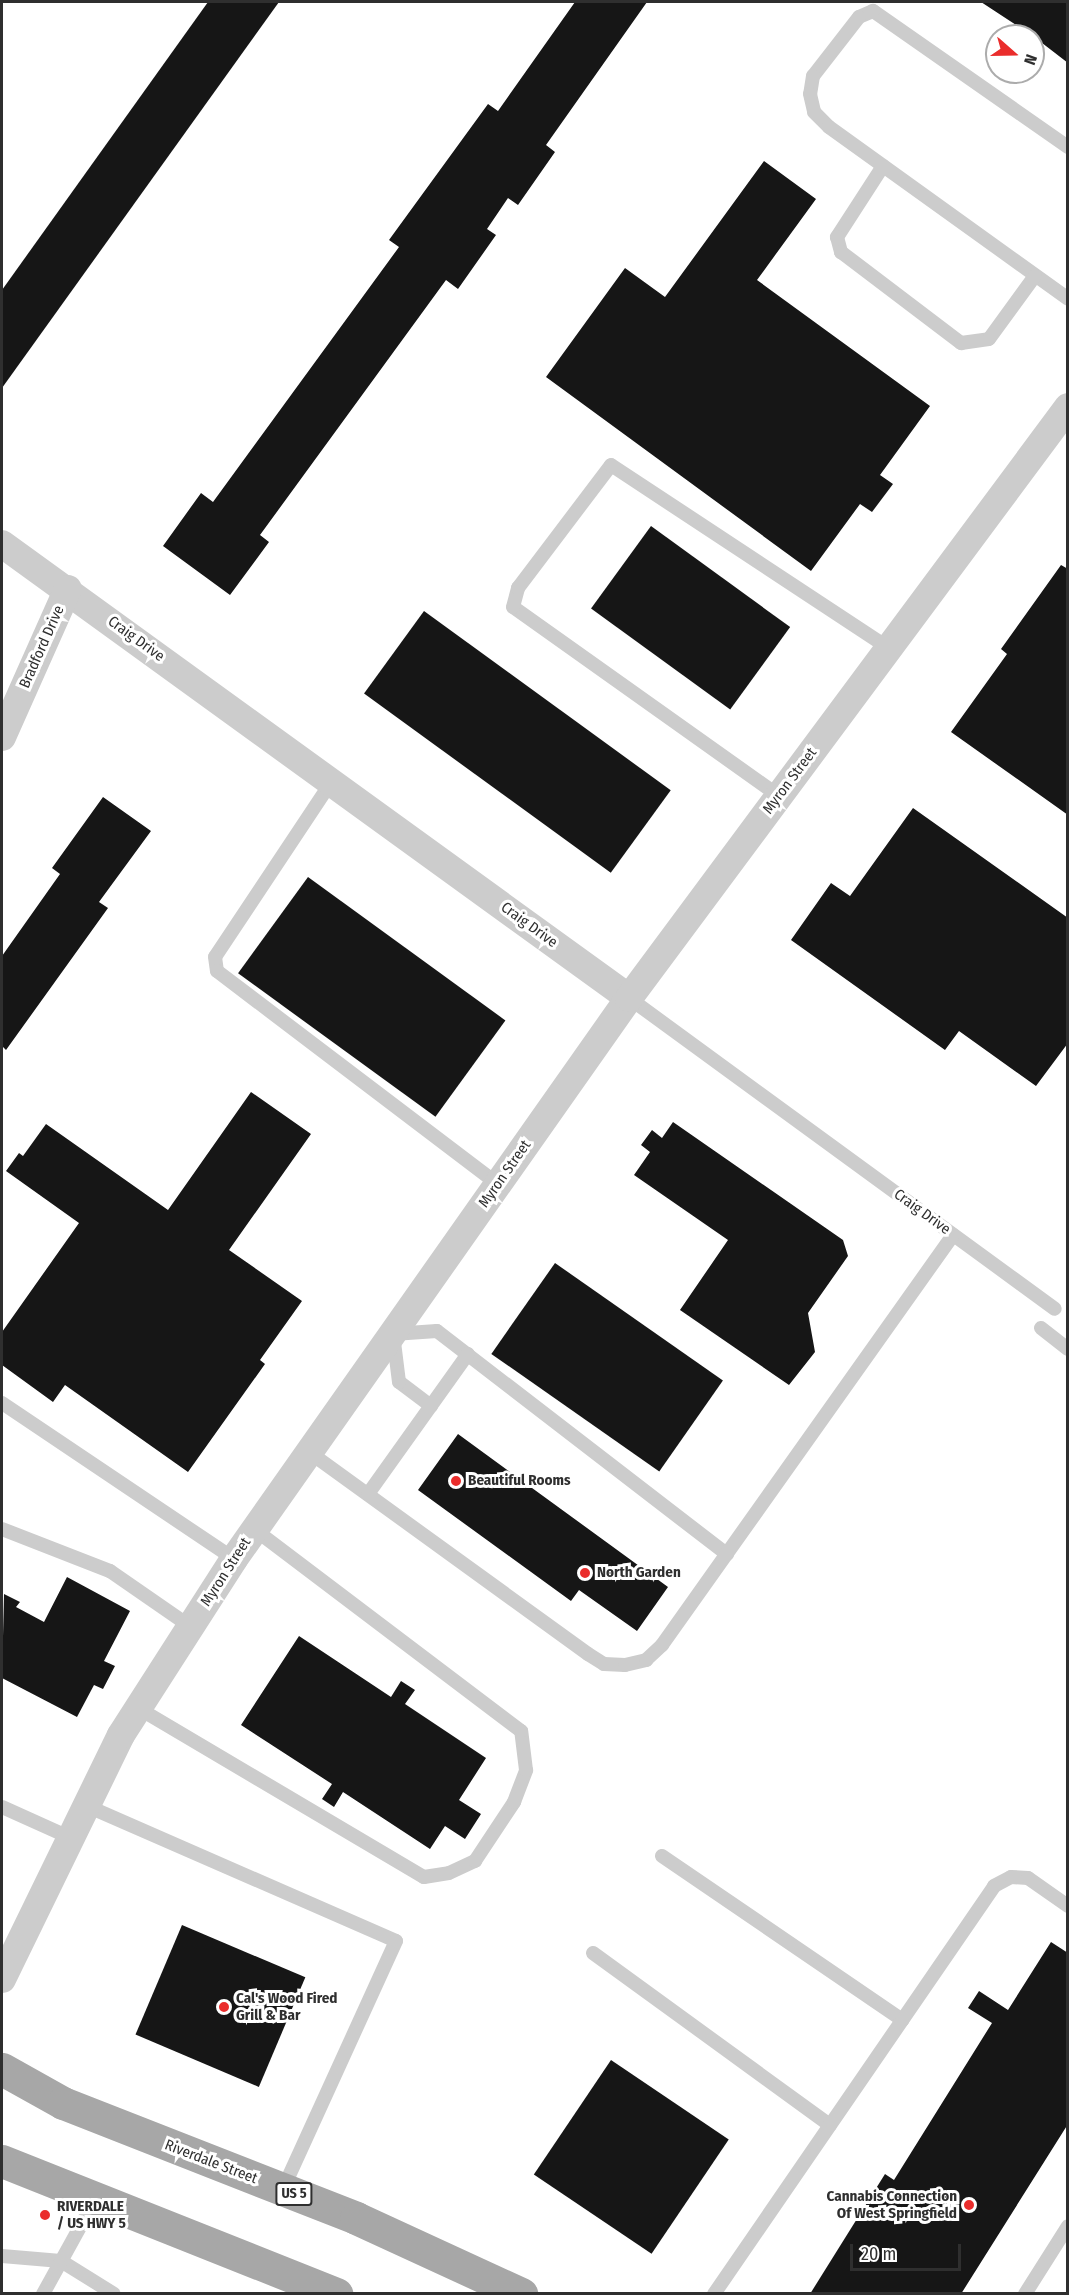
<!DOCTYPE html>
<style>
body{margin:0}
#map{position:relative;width:1069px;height:2295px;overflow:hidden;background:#fff;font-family:"Fira Sans Condensed",sans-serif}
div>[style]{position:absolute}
.building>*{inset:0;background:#161616;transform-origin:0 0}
.lane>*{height:14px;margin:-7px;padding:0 7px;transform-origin:7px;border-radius:7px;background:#ccc}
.street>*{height:28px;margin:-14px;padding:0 14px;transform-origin:14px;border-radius:14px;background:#ccc}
.primary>*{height:33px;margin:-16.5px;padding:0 16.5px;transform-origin:16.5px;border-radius:16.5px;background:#a7a7a7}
.dots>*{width:16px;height:16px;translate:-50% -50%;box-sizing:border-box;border:3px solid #fff;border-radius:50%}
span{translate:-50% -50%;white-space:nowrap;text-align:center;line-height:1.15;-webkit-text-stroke:6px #fff;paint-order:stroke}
.shield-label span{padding:2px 4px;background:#fff;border:2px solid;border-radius:4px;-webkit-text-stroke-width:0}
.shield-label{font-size:14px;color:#2f2f2f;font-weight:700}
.street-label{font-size:15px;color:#2f2f2f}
.poi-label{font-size:15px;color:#2f2f2f;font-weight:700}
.left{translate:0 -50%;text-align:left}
.right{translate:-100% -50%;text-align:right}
.frame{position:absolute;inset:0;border:3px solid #2f2f2f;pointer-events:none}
.north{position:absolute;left:985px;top:24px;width:60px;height:60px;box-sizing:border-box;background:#fff;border:2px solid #acacac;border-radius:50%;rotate:110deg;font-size:16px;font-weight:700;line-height:24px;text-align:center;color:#2f2f2f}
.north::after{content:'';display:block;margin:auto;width:21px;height:27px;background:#ea2d2c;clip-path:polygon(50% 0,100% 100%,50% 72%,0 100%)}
.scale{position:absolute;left:850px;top:2244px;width:111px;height:27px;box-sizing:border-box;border:3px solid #2f2f2f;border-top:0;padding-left:8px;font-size:18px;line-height:21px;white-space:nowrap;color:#2f2f2f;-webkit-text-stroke:4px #fff;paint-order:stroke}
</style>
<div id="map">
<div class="building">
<i style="clip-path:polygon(208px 2px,279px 2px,2px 388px,2px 290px)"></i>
<i style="clip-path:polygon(575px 2px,647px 2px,546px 145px,555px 152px,518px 205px,508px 198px,487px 229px,496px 235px,458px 289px,446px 280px,260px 535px,269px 542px,230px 595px,163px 546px,201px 493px,213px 502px,399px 247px,389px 240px,488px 104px,498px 111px)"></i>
<i style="clip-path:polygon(981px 2px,1068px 2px,1068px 63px,1033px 36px)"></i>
<i style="clip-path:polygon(764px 161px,816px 199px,757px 280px,930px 406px,880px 475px,893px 484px,872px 512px,860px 504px,811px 571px,546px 377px,625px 268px,665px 297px)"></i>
<i style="left:651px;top:526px;width:172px;height:102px;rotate:36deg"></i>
<i style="clip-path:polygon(1061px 565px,1068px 569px,1068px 815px,951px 732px,1007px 654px,1001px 649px)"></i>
<i style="left:424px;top:611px;width:305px;height:102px;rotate:36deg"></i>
<i style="clip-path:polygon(103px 797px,151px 831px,99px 902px,108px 908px,6px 1050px,2px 1046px,2px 956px,60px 874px,52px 868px)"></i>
<i style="clip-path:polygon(913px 808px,1068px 918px,1068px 1043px,1036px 1086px,959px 1031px,945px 1050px,791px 940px,831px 883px,850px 896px)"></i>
<i style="left:308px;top:877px;width:244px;height:119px;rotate:36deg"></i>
<i style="clip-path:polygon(251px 1092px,311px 1134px,229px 1250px,302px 1301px,260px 1360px,265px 1364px,188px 1472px,65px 1385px,53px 1402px,2px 1365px,2px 1332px,79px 1223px,6px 1171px,19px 1153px,23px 1156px,46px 1124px,168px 1210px)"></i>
<i style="clip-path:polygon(673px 1122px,843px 1240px,848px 1256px,808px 1313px,815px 1352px,789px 1385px,680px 1310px,728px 1240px,634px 1175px,650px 1152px,641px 1145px,652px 1130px,662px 1138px)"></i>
<i style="left:555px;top:1263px;width:205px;height:111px;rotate:35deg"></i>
<i style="clip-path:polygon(458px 1434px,668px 1587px,637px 1631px,579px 1590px,571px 1601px,418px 1490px)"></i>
<i style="clip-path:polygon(67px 1577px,130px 1611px,104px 1661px,115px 1666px,103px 1689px,94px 1685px,77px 1717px,2px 1678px,4px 1594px,20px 1602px,16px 1607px,44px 1622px)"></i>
<i style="clip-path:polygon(299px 1636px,391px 1697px,401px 1681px,415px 1690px,405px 1704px,486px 1758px,459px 1800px,481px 1814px,465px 1839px,445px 1826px,430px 1849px,343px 1792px,334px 1807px,322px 1799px,332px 1784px,241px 1725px)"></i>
<i style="left:182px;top:1925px;width:134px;height:119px;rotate:23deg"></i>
<i style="clip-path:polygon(1051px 1942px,1068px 1953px,1068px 2124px,961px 2294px,810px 2294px,885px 2174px,894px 2180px,992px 2023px,968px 2008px,979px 1991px,1008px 2010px)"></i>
<i style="left:611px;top:2060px;width:142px;height:138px;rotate:34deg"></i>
</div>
<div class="lane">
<i style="left:1068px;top:147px;width:238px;rotate:-145.1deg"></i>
<i style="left:873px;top:11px;width:15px;rotate:157deg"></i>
<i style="left:859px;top:17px;width:75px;rotate:127.9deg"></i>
<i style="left:813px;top:76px;width:18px;rotate:99deg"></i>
<i style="left:810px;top:94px;width:18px;rotate:77deg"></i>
<i style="left:814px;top:112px;width:21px;rotate:45deg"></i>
<i style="left:829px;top:127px;width:294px;rotate:35.7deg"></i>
<i style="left:883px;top:166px;width:85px;rotate:122.9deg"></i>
<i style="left:837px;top:237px;width:16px;rotate:75deg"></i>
<i style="left:841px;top:252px;width:151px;rotate:37.2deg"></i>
<i style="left:961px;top:343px;width:28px;rotate:-8deg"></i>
<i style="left:989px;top:339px;width:78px;rotate:-53.9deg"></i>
<i style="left:332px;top:781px;width:211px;rotate:123.6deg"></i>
<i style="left:215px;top:957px;width:14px;rotate:82deg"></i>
<i style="left:217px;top:971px;width:353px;rotate:37.2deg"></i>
<i style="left:779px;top:796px;width:326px;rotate:-144.6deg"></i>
<i style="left:513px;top:607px;width:20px;rotate:-75deg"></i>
<i style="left:518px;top:588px;width:154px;rotate:-52.9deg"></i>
<i style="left:611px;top:465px;width:334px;rotate:33.4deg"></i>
<i style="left:629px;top:998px;width:527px;rotate:36.13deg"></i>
<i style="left:1041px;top:1328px;width:34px;rotate:38deg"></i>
<i style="left:2px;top:1403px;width:280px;rotate:33.9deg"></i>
<i style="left:431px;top:1406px;width:40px;rotate:-143deg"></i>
<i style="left:399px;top:1382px;width:48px;rotate:-97.1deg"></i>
<i style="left:393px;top:1334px;width:44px;rotate:-3.9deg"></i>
<i style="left:437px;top:1331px;width:366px;rotate:37.6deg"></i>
<i style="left:309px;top:1452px;width:344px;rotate:35.9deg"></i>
<i style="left:588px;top:1654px;width:19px;rotate:32deg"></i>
<i style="left:604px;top:1664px;width:21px;rotate:3deg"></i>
<i style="left:625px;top:1665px;width:22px;rotate:-13deg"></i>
<i style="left:646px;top:1660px;width:22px;rotate:-43deg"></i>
<i style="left:662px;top:1645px;width:503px;rotate:-54.63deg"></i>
<i style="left:368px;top:1494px;width:172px;rotate:-54.5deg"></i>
<i style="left:2px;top:1529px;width:116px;rotate:21.3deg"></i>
<i style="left:110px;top:1571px;width:98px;rotate:34.7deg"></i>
<i style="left:138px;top:1708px;width:332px;rotate:30.6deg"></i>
<i style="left:424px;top:1877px;width:25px;rotate:-9deg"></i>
<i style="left:449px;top:1873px;width:29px;rotate:-25deg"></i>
<i style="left:475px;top:1861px;width:71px;rotate:-56.5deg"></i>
<i style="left:514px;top:1802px;width:34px;rotate:-69deg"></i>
<i style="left:526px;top:1770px;width:39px;rotate:-97deg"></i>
<i style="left:521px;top:1731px;width:333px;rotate:-142.9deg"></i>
<i style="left:87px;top:1806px;width:337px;rotate:23.6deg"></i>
<i style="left:396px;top:1941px;width:273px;rotate:114.5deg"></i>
<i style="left:2px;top:1807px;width:76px;rotate:24.2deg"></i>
<i style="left:662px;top:1856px;width:291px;rotate:34.3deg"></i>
<i style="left:593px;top:1953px;width:293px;rotate:36deg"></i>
<i style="left:2px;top:2256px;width:59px;rotate:4.8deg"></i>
<i style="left:61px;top:2261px;width:62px;rotate:31.9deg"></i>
<i style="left:43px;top:2294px;width:110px;rotate:-61.1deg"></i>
<i style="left:714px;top:2294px;width:495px;rotate:-55.5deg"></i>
<i style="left:994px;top:1886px;width:19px;rotate:-28deg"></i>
<i style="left:1011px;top:1877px;width:17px;rotate:3deg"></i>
<i style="left:1028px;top:1878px;width:49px;rotate:35deg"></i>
<i style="left:1025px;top:2294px;width:80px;rotate:-57.7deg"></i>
</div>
<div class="street">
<i style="left:2px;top:544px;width:774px;rotate:35.91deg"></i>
<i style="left:2px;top:737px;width:162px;rotate:-66deg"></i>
<i style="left:2px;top:1979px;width:271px;rotate:-64deg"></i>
<i style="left:121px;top:1735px;width:209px;rotate:-57.3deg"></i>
<i style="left:234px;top:1559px;width:686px;rotate:-54.85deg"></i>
<i style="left:629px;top:998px;width:736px;rotate:-53.39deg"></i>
</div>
<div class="primary">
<i style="left:2px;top:2069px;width:70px;rotate:29.1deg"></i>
<i style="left:63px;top:2103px;width:315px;rotate:21.4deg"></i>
<i style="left:356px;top:2218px;width:182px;rotate:24.7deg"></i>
<i style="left:2px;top:2161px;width:360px;rotate:21.7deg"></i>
</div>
<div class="dots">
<i style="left:456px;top:1481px;background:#ea2d2c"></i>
<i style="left:585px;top:1573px;background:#ea2d2c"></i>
<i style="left:224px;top:2007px;background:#ea2d2c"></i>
<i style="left:969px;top:2205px;background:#ea2d2c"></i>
<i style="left:45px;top:2215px;background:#ea2d2c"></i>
</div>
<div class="shield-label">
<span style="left:294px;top:2194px">US 5</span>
</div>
<div class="street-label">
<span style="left:136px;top:639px;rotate:36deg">Craig Drive</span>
<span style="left:42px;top:647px;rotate:-66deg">Bradford Drive</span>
<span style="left:790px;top:781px;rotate:-53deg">Myron Street</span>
<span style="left:529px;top:925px;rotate:36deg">Craig Drive</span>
<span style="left:505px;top:1174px;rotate:-55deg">Myron Street</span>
<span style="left:922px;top:1212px;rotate:36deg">Craig Drive</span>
<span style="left:226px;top:1572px;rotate:-57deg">Myron Street</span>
<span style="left:211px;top:2162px;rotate:21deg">Riverdale Street</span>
</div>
<div class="poi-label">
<span class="left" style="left:468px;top:1481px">Beautiful Rooms</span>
<span class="left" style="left:597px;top:1573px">North Garden</span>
<span class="left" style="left:236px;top:2007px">Cal's Wood Fired<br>Grill &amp; Bar</span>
<span class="right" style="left:957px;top:2205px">Cannabis Connection<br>Of West Springfield</span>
<span class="left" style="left:57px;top:2215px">RIVERDALE<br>/ US HWY 5</span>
</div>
<div class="frame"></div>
<div class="north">N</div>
<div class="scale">20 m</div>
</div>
